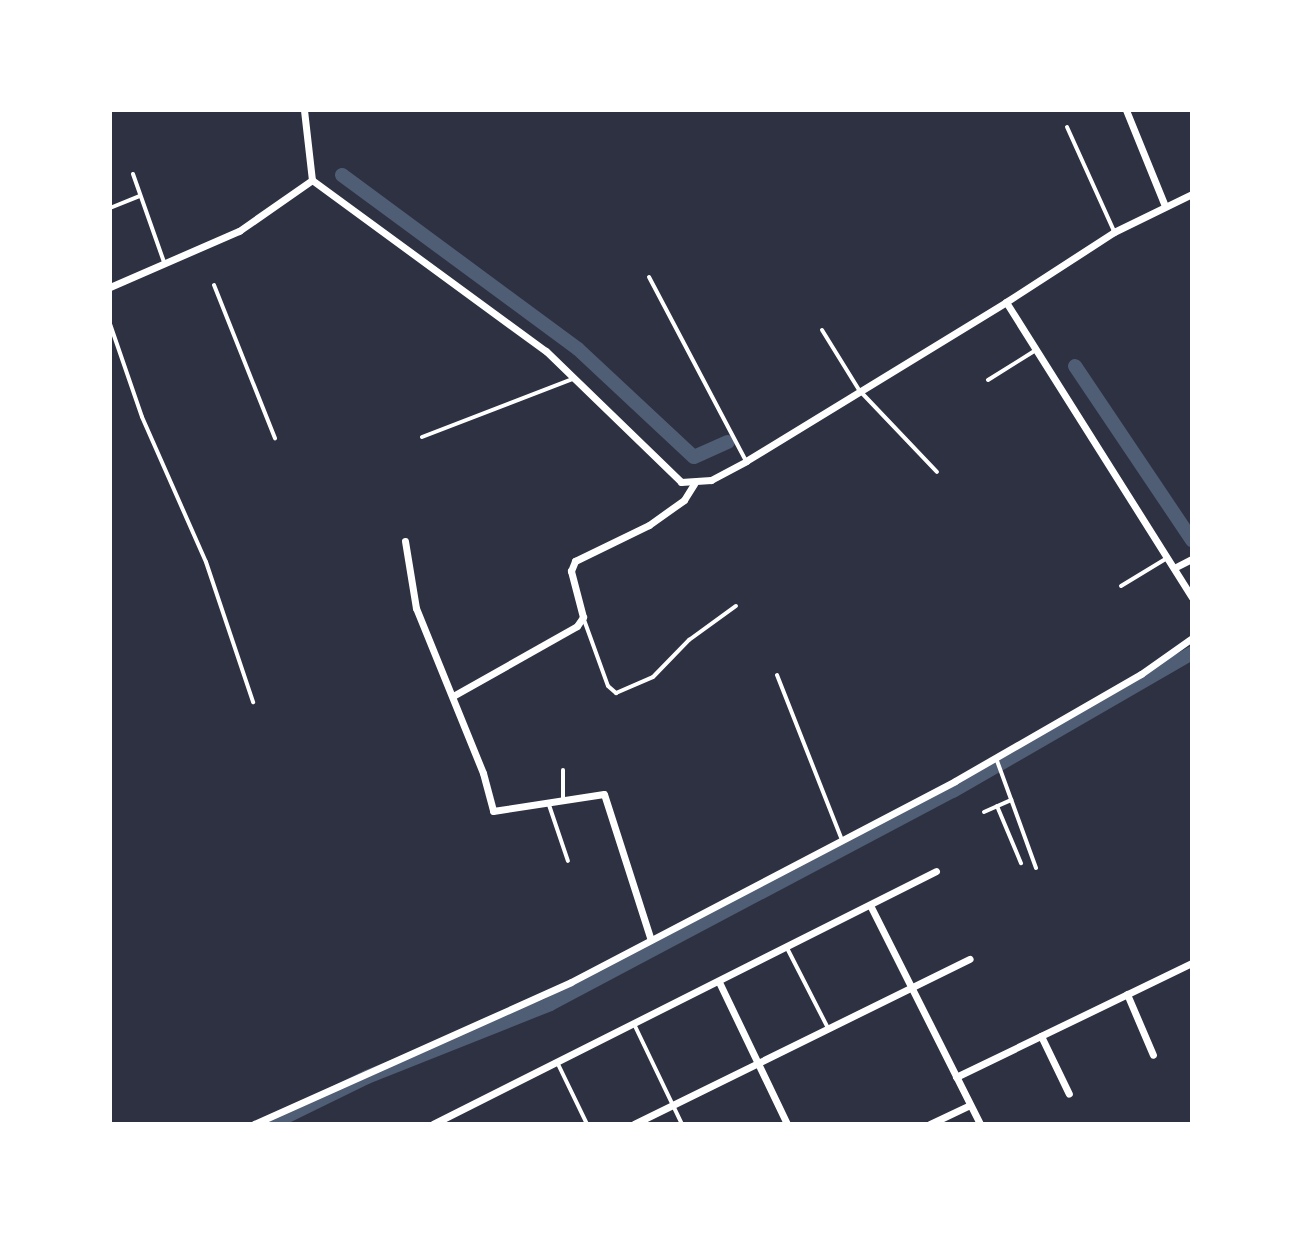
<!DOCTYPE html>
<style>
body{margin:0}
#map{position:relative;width:1302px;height:1234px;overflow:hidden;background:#2d3142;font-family:Barlow,sans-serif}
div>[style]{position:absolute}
.canal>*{height:14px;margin:-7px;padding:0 7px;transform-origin:7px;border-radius:7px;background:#4f5d75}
.service>*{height:4px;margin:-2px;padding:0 2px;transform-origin:2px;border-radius:2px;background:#fff}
.minor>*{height:7px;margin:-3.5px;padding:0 3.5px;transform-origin:3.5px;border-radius:3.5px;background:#fff}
span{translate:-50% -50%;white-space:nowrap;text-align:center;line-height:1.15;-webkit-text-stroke:6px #fff;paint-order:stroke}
.frame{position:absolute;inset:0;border:112px solid #fff;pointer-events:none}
</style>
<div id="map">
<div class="canal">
<i style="left:342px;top:175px;width:293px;rotate:36.4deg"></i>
<i style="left:578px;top:349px;width:158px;rotate:43deg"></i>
<i style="left:694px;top:457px;width:37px;rotate:-24deg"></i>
<i style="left:1075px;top:366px;width:210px;rotate:56.1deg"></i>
<i style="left:271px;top:1124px;width:107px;rotate:-26.1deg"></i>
<i style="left:367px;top:1077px;width:197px;rotate:-21.7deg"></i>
<i style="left:550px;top:1004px;width:456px;rotate:-27.9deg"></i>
<i style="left:953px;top:791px;width:276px;rotate:-30deg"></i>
</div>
<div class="service">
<i style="left:1067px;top:127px;width:114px;rotate:65.7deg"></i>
<i style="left:133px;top:174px;width:93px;rotate:70.6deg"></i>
<i style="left:110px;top:208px;width:31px;rotate:-22deg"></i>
<i style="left:649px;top:277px;width:208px;rotate:62.2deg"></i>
<i style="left:214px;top:285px;width:165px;rotate:68.3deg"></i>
<i style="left:110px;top:324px;width:98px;rotate:71deg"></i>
<i style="left:142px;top:417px;width:158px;rotate:66.2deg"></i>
<i style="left:206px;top:562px;width:148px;rotate:71.4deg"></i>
<i style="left:822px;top:330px;width:70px;rotate:58.3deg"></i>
<i style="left:859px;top:390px;width:113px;rotate:46.4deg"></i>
<i style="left:988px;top:380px;width:57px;rotate:-32deg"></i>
<i style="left:422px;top:437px;width:161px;rotate:-21.1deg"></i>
<i style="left:1121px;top:586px;width:54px;rotate:-31.3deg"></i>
<i style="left:583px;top:617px;width:73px;rotate:70.1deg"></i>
<i style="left:608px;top:686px;width:11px;rotate:41deg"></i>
<i style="left:616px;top:693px;width:40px;rotate:-23.4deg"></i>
<i style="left:653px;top:677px;width:52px;rotate:-45.8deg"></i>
<i style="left:689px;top:640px;width:58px;rotate:-35.9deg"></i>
<i style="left:777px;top:675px;width:177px;rotate:68.5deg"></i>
<i style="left:996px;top:758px;width:117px;rotate:70deg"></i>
<i style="left:563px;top:770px;width:30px;rotate:90deg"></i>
<i style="left:549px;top:805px;width:59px;rotate:71.3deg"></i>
<i style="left:997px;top:806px;width:62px;rotate:67.2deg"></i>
<i style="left:984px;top:812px;width:30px;rotate:-24deg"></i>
<i style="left:787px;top:948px;width:90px;rotate:62.9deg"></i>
<i style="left:634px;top:1024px;width:111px;rotate:64.4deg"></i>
<i style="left:557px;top:1062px;width:69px;rotate:64.2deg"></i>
</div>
<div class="minor">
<i style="left:304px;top:110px;width:70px;rotate:83.5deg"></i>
<i style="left:312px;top:180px;width:290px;rotate:36.2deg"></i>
<i style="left:546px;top:351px;width:188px;rotate:44.1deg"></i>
<i style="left:681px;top:482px;width:30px;rotate:-4deg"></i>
<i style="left:711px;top:480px;width:40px;rotate:-28deg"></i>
<i style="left:746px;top:461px;width:305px;rotate:-31.4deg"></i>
<i style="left:1006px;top:302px;width:349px;rotate:57.8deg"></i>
<i style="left:1126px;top:110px;width:104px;rotate:67.9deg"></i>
<i style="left:110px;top:287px;width:141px;rotate:-23.5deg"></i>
<i style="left:239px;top:231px;width:89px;rotate:-34.9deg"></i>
<i style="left:1006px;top:302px;width:129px;rotate:-32.9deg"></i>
<i style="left:1114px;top:232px;width:87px;rotate:-26deg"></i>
<i style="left:405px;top:541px;width:68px;rotate:80.7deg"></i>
<i style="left:416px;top:608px;width:178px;rotate:67.9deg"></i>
<i style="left:483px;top:773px;width:39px;rotate:75deg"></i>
<i style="left:493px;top:811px;width:112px;rotate:-8.7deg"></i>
<i style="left:604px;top:794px;width:153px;rotate:72.2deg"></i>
<i style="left:1174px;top:568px;width:20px;rotate:-27deg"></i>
<i style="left:453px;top:696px;width:142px;rotate:-29.4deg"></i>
<i style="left:577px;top:626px;width:11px;rotate:-56deg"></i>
<i style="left:583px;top:617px;width:48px;rotate:-104.6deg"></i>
<i style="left:571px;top:571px;width:11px;rotate:-68deg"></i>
<i style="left:575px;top:561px;width:82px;rotate:-25.9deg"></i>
<i style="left:649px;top:525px;width:43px;rotate:-35.5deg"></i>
<i style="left:684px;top:500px;width:19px;rotate:-58deg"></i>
<i style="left:871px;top:907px;width:243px;rotate:63.3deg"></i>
<i style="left:719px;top:982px;width:157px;rotate:64.4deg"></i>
<i style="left:1127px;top:994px;width:66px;rotate:66.9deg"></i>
<i style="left:1041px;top:1036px;width:64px;rotate:64.2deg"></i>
<i style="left:956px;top:1077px;width:262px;rotate:-25.8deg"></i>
<i style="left:254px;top:1124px;width:347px;rotate:-24.1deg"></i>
<i style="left:571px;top:982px;width:433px;rotate:-27.6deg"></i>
<i style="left:955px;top:781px;width:215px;rotate:-29.9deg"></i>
<i style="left:1141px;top:674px;width:62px;rotate:-35.2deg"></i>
<i style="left:433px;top:1124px;width:563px;rotate:-26.7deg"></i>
<i style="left:634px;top:1124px;width:374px;rotate:-26.2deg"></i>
<i style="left:930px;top:1124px;width:44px;rotate:-25.4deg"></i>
</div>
<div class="frame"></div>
</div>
